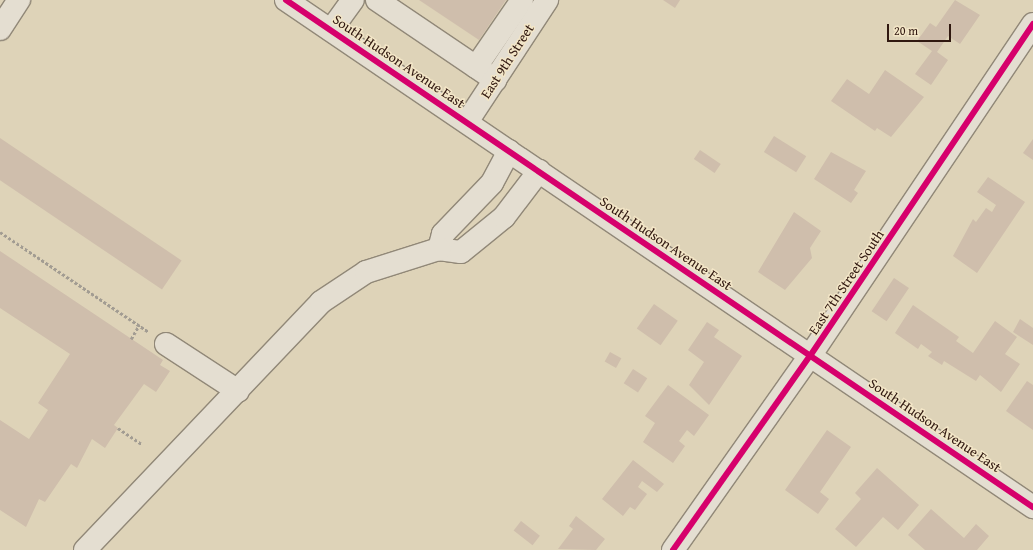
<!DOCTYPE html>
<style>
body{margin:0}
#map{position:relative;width:1033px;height:550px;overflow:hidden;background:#ded3b8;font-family:"Gentium Book Plus",serif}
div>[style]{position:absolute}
.building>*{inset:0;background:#cfbeac;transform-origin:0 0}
.path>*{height:2.5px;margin-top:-1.25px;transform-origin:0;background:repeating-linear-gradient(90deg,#a29c92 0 3px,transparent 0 5px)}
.roads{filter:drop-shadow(1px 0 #918878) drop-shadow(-1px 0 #918878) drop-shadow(0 1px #918878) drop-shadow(0 -1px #918878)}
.minor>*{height:22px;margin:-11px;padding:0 11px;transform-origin:11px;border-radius:11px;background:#e4ded1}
.cycleway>*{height:6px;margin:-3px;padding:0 3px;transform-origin:3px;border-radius:3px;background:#d6006c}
span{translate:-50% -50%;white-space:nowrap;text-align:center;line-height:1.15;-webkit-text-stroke:3px #f3e6c7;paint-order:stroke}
.street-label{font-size:14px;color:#301810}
.scale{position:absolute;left:887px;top:24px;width:64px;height:18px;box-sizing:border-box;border:2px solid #301810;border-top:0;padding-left:5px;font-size:12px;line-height:14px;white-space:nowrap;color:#301810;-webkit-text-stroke:3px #f3e6c7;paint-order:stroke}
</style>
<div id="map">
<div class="building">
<i style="clip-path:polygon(419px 0,506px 0,479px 40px)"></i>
<i style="clip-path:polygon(663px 0,680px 0,675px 8px)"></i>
<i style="clip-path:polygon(955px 0,980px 15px,960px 44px,948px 36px,937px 52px,948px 60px,931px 85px,915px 74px,932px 51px,917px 41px,930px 23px,936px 27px)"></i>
<i style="clip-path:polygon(885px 70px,924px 97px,891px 137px,877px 128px,875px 131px,831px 101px,847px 79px,869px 94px)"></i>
<i style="left:774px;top:136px;width:38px;height:19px;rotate:32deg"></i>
<i style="left:0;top:138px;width:219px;height:35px;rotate:34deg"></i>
<i style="clip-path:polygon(1033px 139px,1033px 160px,1023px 153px)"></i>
<i style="left:700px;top:150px;width:25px;height:11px;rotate:34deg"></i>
<i style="clip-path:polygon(831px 152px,866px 171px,854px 190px,858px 193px,851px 203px,814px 179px)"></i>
<i style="clip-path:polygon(988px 177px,1025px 202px,977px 273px,953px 256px,973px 219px,976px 222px,986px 208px,992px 212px,996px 205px,977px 192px)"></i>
<i style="clip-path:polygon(794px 212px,821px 231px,810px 248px,812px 258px,785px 290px,758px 272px)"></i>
<i style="clip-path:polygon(0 251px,163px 360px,160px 365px,170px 371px,156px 392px,144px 384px,114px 425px,118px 428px,105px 448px,92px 439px,77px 468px,71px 464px,45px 502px,39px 499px,26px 527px,0 510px,0 420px,29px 439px,48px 410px,38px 403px,70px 354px,0 308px)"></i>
<i style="left:894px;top:278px;width:18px;height:40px;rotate:34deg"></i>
<i style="left:654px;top:304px;width:29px;height:30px;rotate:35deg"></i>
<i style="clip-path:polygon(913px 305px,959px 337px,956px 341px,973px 353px,995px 321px,1017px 337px,1005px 354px,1020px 364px,1001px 392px,980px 375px,976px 381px,944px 361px,942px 365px,928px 356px,932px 352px,921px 344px,918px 349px,895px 333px)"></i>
<i style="clip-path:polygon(1020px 319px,1033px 328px,1033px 345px,1013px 332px)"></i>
<i style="clip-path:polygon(707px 322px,719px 330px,714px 337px,742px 356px,709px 405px,689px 385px,704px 362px,688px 350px)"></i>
<i style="left:610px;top:352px;width:13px;height:11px;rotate:29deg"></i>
<i style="left:633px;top:369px;width:17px;height:17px;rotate:33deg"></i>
<i style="clip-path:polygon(1027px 381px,1033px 385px,1033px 430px,1006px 411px)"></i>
<i style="clip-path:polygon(668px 385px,709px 415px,694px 436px,687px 430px,679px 441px,685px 446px,673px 463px,643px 442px,655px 423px,645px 416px)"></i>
<i style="clip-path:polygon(827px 430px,851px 447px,820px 492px,829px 499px,818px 514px,785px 490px)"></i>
<i style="clip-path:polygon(633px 460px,664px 484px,657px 492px,642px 481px,638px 487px,647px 494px,635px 510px,630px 507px,623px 516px,602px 499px)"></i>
<i style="clip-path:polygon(877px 468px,919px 505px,898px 530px,883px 517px,856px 547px,835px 529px,861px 499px,855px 493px)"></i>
<i style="clip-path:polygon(931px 509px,964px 538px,976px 524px,989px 536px,977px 550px,925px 550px,908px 535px)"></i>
<i style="clip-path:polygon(576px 516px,605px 539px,596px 550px,558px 549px,573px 529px,569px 526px)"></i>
<i style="left:521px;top:521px;width:24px;height:12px;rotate:38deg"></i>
</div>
<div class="path">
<i style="left:0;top:232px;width:179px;rotate:33.9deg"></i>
<i style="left:131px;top:339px;width:16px;rotate:-60deg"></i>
<i style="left:118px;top:428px;width:29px;rotate:34deg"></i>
</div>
<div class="roads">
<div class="minor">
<i style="left:286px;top:0;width:903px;rotate:34.17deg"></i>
<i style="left:377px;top:0;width:143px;rotate:34.1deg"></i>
<i style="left:0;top:29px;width:35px;rotate:-57deg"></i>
<i style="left:331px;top:30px;width:37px;rotate:-54deg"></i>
<i style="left:476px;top:67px;width:81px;rotate:-55.5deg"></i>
<i style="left:467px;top:122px;width:146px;rotate:-56.7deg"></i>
<i style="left:509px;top:151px;width:36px;rotate:118deg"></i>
<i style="left:492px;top:183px;width:71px;rotate:133.9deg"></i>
<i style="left:443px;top:234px;width:16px;rotate:105deg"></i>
<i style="left:439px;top:249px;width:22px;rotate:8deg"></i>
<i style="left:461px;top:252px;width:55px;rotate:-39.1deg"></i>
<i style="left:504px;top:217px;width:58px;rotate:-52.7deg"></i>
<i style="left:166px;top:344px;width:86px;rotate:33.1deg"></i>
<i style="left:85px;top:550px;width:342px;rotate:-46.4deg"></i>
<i style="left:321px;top:302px;width:54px;rotate:-33.7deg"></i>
<i style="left:366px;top:272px;width:77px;rotate:-17.5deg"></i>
<i style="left:673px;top:550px;width:237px;rotate:-54.8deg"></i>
<i style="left:810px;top:356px;width:400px;rotate:-56.1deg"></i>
</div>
</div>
<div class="cycleway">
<i style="left:286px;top:0;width:903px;rotate:34.17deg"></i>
<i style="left:673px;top:550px;width:237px;rotate:-54.8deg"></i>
<i style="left:810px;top:356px;width:400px;rotate:-56.1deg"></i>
</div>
<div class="street-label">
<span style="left:399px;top:61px;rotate:34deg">South Hudson Avenue East</span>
<span style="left:507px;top:61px;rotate:-57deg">East 9th Street</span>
<span style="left:666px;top:243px;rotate:34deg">South Hudson Avenue East</span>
<span style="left:846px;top:282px;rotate:-56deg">East 7th Street South</span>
<span style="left:935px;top:425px;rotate:34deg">South Hudson Avenue East</span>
</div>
<div class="scale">20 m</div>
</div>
